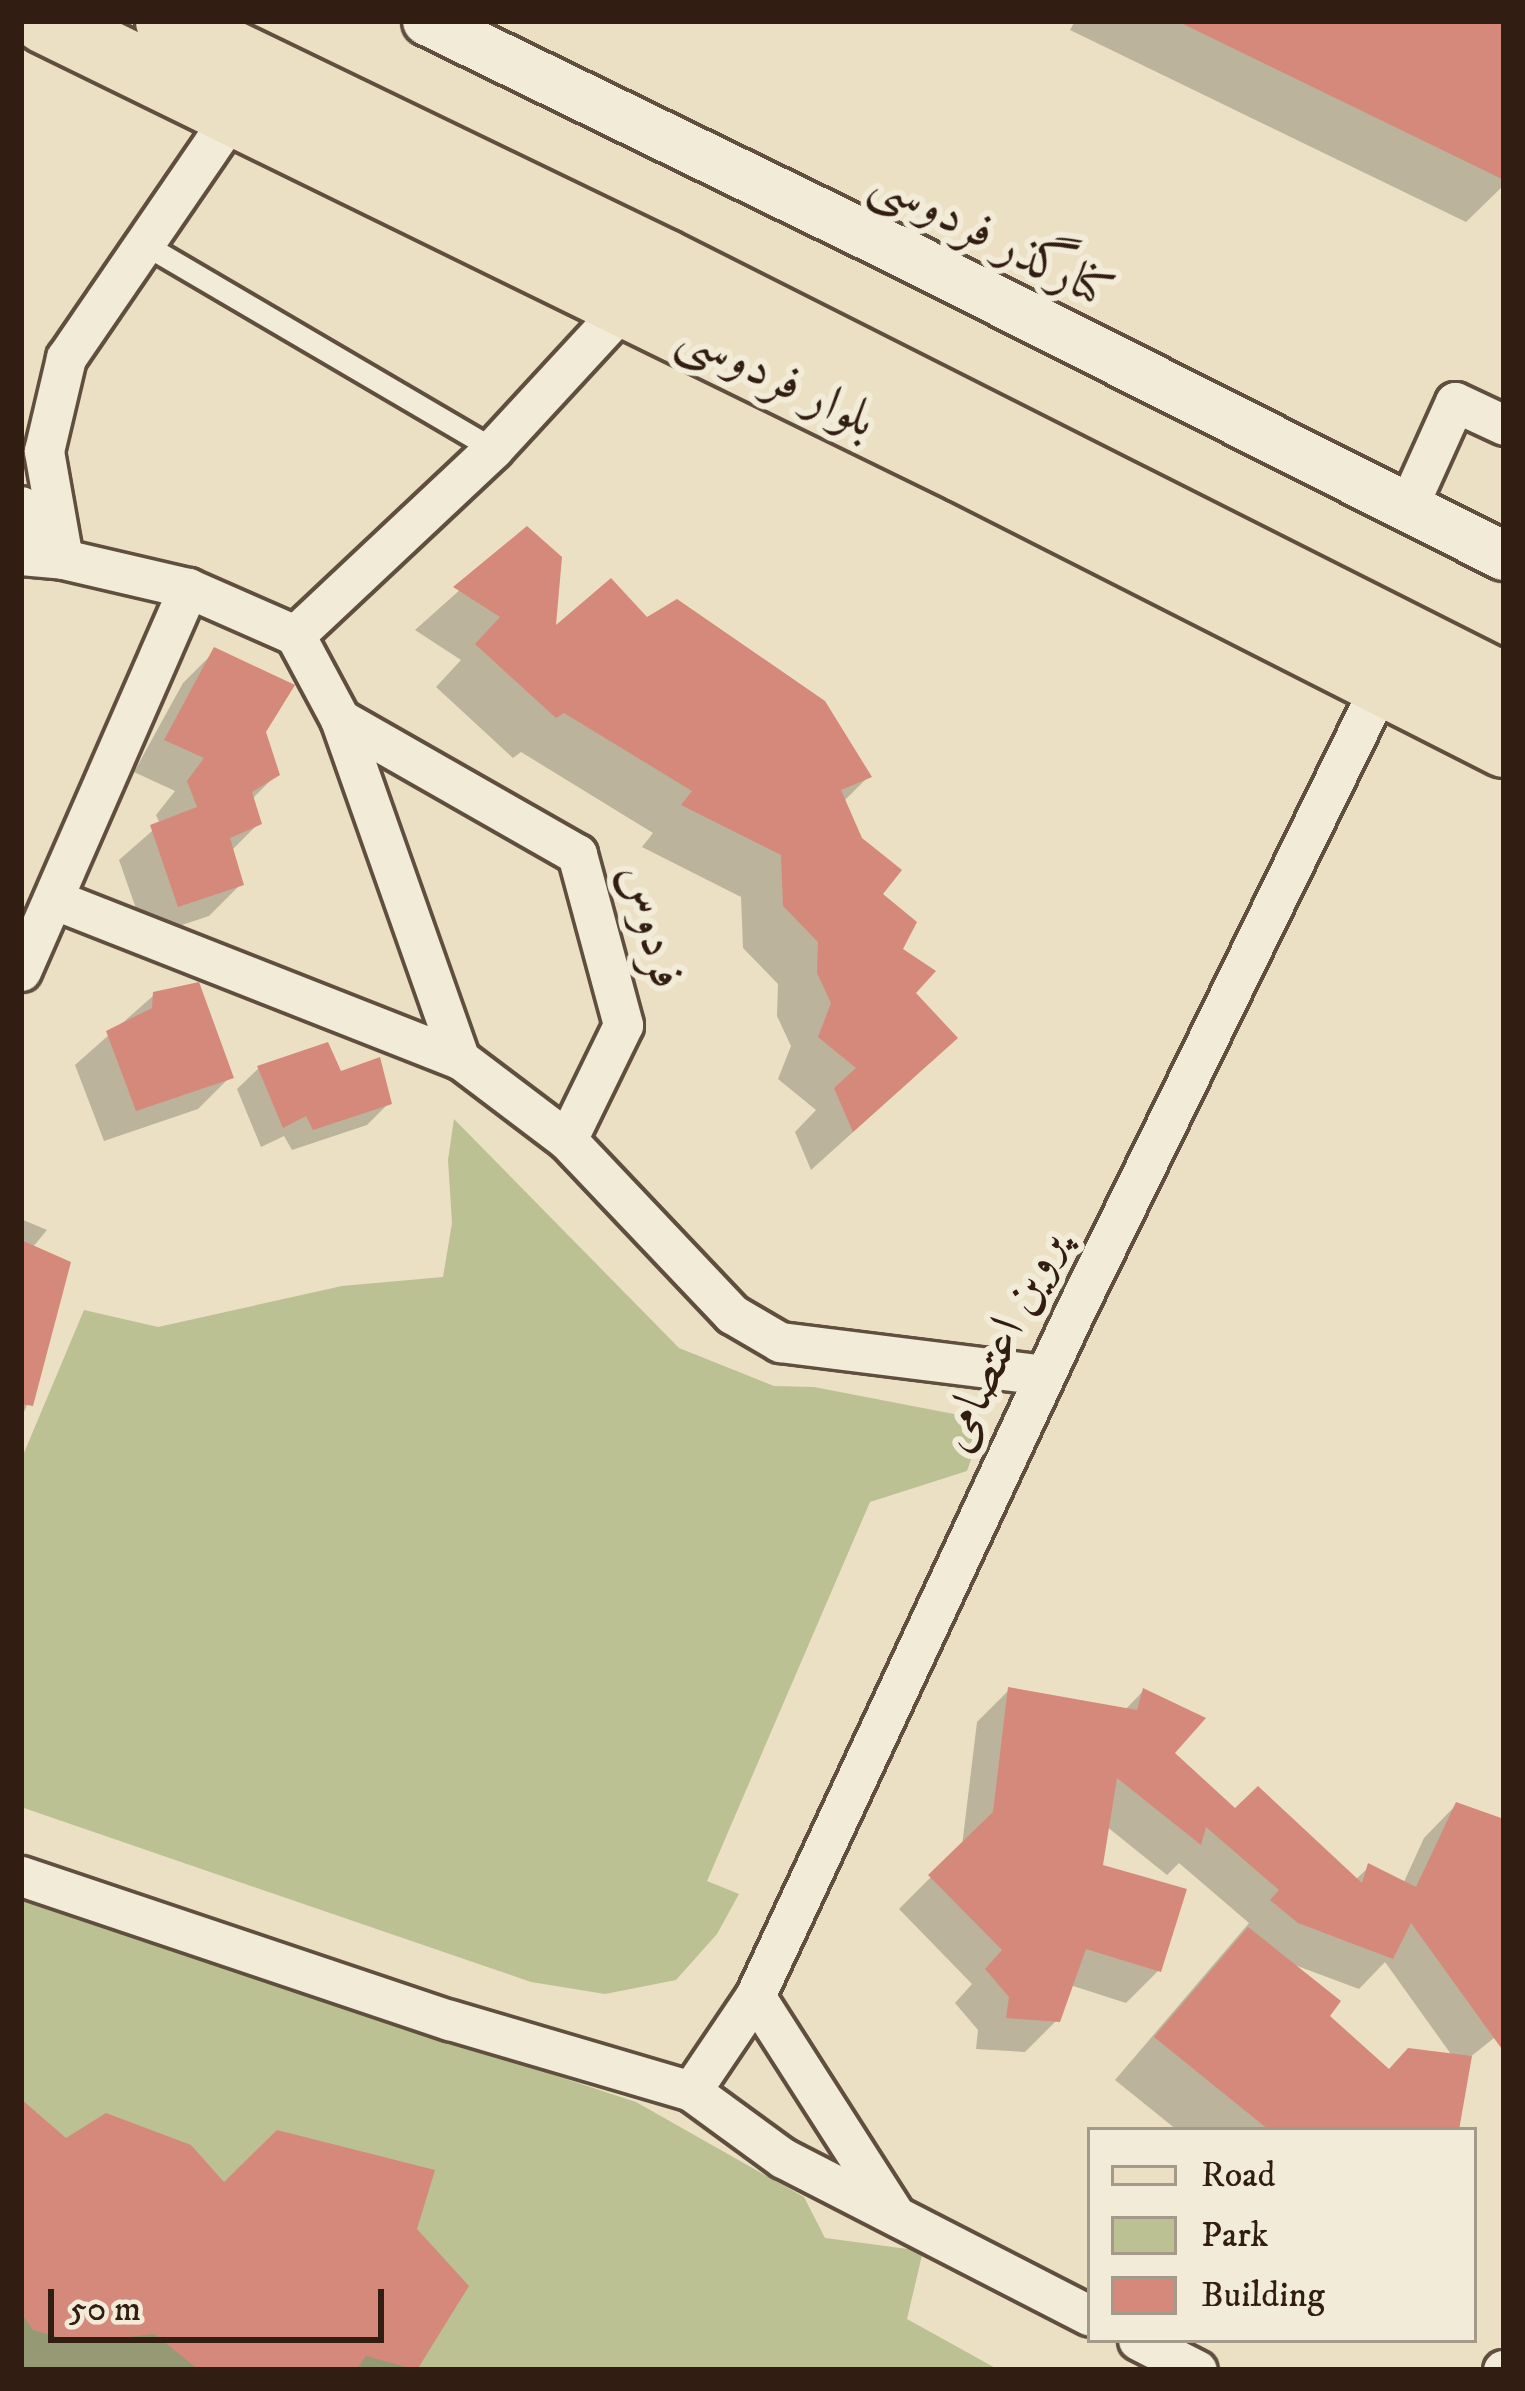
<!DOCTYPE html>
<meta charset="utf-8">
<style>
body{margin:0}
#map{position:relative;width:1525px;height:2391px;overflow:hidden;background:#ebe0c3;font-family:"IM FELL DW Pica",Amiri,serif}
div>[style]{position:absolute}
.green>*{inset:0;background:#bbc192}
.shadow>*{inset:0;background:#0003}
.building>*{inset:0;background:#d4897b}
.roads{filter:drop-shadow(3px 0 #604e3e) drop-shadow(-3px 0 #604e3e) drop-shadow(0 3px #604e3e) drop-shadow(0 -3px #604e3e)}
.service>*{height:21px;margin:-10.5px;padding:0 10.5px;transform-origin:10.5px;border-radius:10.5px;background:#f2ebd8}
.minor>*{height:39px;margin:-19.5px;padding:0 19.5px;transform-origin:19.5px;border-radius:19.5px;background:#f2ebd8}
.tertiary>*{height:48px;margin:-24px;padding:0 24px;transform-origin:24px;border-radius:24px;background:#f2ebd8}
.primary>*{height:63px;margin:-31.5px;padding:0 31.5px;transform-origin:31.5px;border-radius:31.5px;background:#ebe0c3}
span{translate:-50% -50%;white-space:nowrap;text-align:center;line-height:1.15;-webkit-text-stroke:12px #f2ebd8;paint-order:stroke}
.street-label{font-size:51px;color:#311d12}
.frame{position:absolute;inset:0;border:24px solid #311d12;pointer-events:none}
.legend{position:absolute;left:1087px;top:2127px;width:390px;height:216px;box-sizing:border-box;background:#f2ebd8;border:3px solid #a59989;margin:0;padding:15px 21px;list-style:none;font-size:36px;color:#311d12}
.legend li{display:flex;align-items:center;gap:24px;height:60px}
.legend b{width:60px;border:3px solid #a59989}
.scale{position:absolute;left:48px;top:2289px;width:336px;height:54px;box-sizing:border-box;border:6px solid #311d12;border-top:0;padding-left:15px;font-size:36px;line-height:42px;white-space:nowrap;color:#311d12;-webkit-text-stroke:9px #f2ebd8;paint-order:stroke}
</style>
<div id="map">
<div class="green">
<i style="clip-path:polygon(454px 1119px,679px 1348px,774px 1386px,814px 1387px,985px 1420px,967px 1471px,870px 1502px,707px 1881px,739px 1894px,717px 1934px,676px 1980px,605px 1994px,531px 1982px,21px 1807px,21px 1460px,84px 1310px,158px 1327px,342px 1286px,443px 1277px,452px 1223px,448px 1160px)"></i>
<i style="clip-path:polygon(21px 1900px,636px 2102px,804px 2197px,825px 2238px,923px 2251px,907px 2319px,999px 2370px,21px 2370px)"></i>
</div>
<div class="shadow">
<i style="clip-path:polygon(1075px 21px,1504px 21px,1504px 185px,1466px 222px,1070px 30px)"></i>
<i style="clip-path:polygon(527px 530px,553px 632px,647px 620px,868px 777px,843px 802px,912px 993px,912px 1079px,811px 1170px,795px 1132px,816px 1110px,778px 1079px,791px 1046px,777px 1016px,778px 984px,743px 948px,741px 897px,642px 847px,653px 833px,521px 752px,513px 758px,436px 687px,461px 660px,415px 630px)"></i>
<i style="clip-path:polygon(215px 651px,263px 732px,277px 774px,251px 800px,258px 824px,231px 851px,241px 884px,209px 916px,146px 937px,119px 860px,160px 824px,156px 815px,175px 791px,134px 772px,183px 683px)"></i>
<i style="clip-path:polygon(154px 995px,230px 1077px,198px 1109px,104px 1141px,75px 1065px)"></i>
<i style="clip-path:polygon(259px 1068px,339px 1075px,389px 1103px,367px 1125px,292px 1150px,284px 1136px,261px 1147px,237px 1089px)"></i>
<i style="clip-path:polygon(21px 1219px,47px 1230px,32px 1248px,37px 1381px,21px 1419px)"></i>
<i style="clip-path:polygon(evenodd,1009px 1690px,1124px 1711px,1143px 1691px,1171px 1753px,1235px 1812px,1355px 1880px,1369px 1867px,1403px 1884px,1424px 1838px,1456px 1805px,1504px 1829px,1504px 2030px,1469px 2058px,1456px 2130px,1177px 2130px,1115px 2080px,1249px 1923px,1179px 1863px,1167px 1875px,1106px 1826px,1100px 1867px,1158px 1971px,1126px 2003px,1070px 1985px,1057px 2020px,1025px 2052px,976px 2049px,978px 2030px,955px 2003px,972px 1984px,899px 1909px,962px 1846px,977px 1722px,1009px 1690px,1385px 1962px,1453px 2057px,1388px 2072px,1325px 2016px,1292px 1964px,1359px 1989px,1385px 1962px)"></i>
<i style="clip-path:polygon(21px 2120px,66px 2142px,223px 2186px,414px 2230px,465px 2286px,413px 2370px,21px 2370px)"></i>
</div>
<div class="building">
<i style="clip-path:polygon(1177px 21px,1504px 21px,1504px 180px)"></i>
<i style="clip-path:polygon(527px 526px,562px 557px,556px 625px,611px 578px,647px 617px,677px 599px,825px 701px,872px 777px,841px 790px,862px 838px,902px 870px,883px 894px,917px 922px,903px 949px,936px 971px,916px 993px,958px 1038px,853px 1132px,834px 1088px,856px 1068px,818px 1037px,831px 1003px,817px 973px,818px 942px,783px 906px,781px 855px,681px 805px,692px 791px,564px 713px,556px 718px,475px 644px,500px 617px,453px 587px)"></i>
<i style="clip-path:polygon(214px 647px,295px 685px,266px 732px,280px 775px,252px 792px,262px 824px,230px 838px,244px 885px,178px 907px,150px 825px,197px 807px,187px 781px,204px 758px,164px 740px)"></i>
<i style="clip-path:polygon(199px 982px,234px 1078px,136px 1111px,106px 1031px,152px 1008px,153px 992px)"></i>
<i style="clip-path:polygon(328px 1042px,341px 1071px,380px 1057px,392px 1104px,313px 1130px,306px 1116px,283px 1128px,257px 1066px)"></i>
<i style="clip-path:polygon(21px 1240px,71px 1262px,33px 1406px,21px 1404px)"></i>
<i style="clip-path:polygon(1008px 1687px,1137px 1710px,1143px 1688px,1206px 1718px,1175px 1753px,1235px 1808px,1258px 1786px,1362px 1883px,1368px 1863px,1416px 1887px,1456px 1802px,1504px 1819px,1504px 2052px,1411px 1923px,1393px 1959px,1298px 1923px,1270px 1900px,1279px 1890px,1206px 1827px,1201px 1845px,1117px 1778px,1103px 1865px,1187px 1889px,1161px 1972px,1086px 1949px,1060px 2022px,1006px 2018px,1009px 1997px,985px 1969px,1002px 1950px,928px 1875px,993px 1812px)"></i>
<i style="clip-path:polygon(1248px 1927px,1341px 2001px,1330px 2016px,1389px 2069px,1408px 2048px,1472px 2056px,1459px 2130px,1269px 2130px,1154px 2037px)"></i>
<i style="clip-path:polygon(21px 2099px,66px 2138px,106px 2113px,191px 2145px,224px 2182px,277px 2130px,435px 2170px,417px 2229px,469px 2286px,417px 2370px,366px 2356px,356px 2370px,199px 2370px,154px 2334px,79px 2343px,33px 2330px,21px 2313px)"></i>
</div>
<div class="roads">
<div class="service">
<i style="left:144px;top:244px;width:405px;rotate:30.4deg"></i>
</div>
<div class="minor">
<i style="left:21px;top:506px;width:63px;rotate:51.5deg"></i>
<i style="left:1408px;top:506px;width:114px;rotate:-65.7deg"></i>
<i style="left:1455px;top:402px;width:54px;rotate:25.1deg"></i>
<i style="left:21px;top:555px;width:42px;rotate:5.4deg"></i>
<i style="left:63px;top:559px;width:128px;rotate:13.1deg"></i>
<i style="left:188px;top:588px;width:117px;rotate:23.7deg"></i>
<i style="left:295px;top:635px;width:95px;rotate:61.8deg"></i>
<i style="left:340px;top:719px;width:361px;rotate:70.6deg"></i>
<i style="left:460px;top:1059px;width:134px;rotate:37.1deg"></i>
<i style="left:567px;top:1140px;width:240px;rotate:46.5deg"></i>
<i style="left:732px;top:1314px;width:56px;rotate:30.3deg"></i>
<i style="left:780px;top:1342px;width:266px;rotate:7.1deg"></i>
<i style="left:63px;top:559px;width:110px;rotate:-100deg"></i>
<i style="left:44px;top:451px;width:96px;rotate:-76.7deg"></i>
<i style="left:66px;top:358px;width:297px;rotate:-55.6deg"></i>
<i style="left:295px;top:635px;width:272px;rotate:-43.2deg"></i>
<i style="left:493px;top:449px;width:212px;rotate:-47.3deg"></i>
<i style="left:340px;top:719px;width:273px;rotate:29.7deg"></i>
<i style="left:577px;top:854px;width:177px;rotate:74.9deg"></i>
<i style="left:623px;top:1025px;width:128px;rotate:116deg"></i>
<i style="left:53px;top:899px;width:437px;rotate:21.5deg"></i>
<i style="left:21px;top:971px;width:418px;rotate:-66.4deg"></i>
<i style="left:21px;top:1876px;width:453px;rotate:18.6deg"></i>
<i style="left:450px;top:2020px;width:251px;rotate:16.4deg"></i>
<i style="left:691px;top:2091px;width:114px;rotate:36.1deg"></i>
<i style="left:783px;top:2158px;width:345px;rotate:27.2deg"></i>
<i style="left:755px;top:1996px;width:258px;rotate:57.4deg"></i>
<i style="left:691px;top:2091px;width:115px;rotate:-56deg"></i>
<i style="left:755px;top:1996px;width:754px;rotate:-64.96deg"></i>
<i style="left:1074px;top:1313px;width:720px;rotate:-63.97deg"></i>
<i style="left:1138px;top:2340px;width:66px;rotate:27deg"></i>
<i style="left:1503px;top:2370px;width:1px"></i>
</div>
<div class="tertiary">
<i style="left:427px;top:21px;width:530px;rotate:25.98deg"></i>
<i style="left:903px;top:253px;width:673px;rotate:26.76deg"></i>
</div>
<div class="primary">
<i style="left:44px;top:21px;width:1022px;rotate:26.06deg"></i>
<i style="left:962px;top:470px;width:608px;rotate:26.9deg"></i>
<i style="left:167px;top:21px;width:552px;rotate:25.78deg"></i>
<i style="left:664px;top:261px;width:941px;rotate:26.78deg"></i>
</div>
</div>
<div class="street-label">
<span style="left:992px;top:237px;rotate:27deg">کنارگذر فردوسی</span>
<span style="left:777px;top:378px;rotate:26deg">بلوار فردوسی</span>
<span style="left:652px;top:926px;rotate:75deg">فردوس</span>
<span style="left:1002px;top:1341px;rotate:-65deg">پروین اعتصامی</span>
</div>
<div class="frame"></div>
<ul class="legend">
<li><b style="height:15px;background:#ebe0c3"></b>Road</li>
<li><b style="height:33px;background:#bbc192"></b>Park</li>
<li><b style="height:33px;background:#d4897b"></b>Building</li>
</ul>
<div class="scale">50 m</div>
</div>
